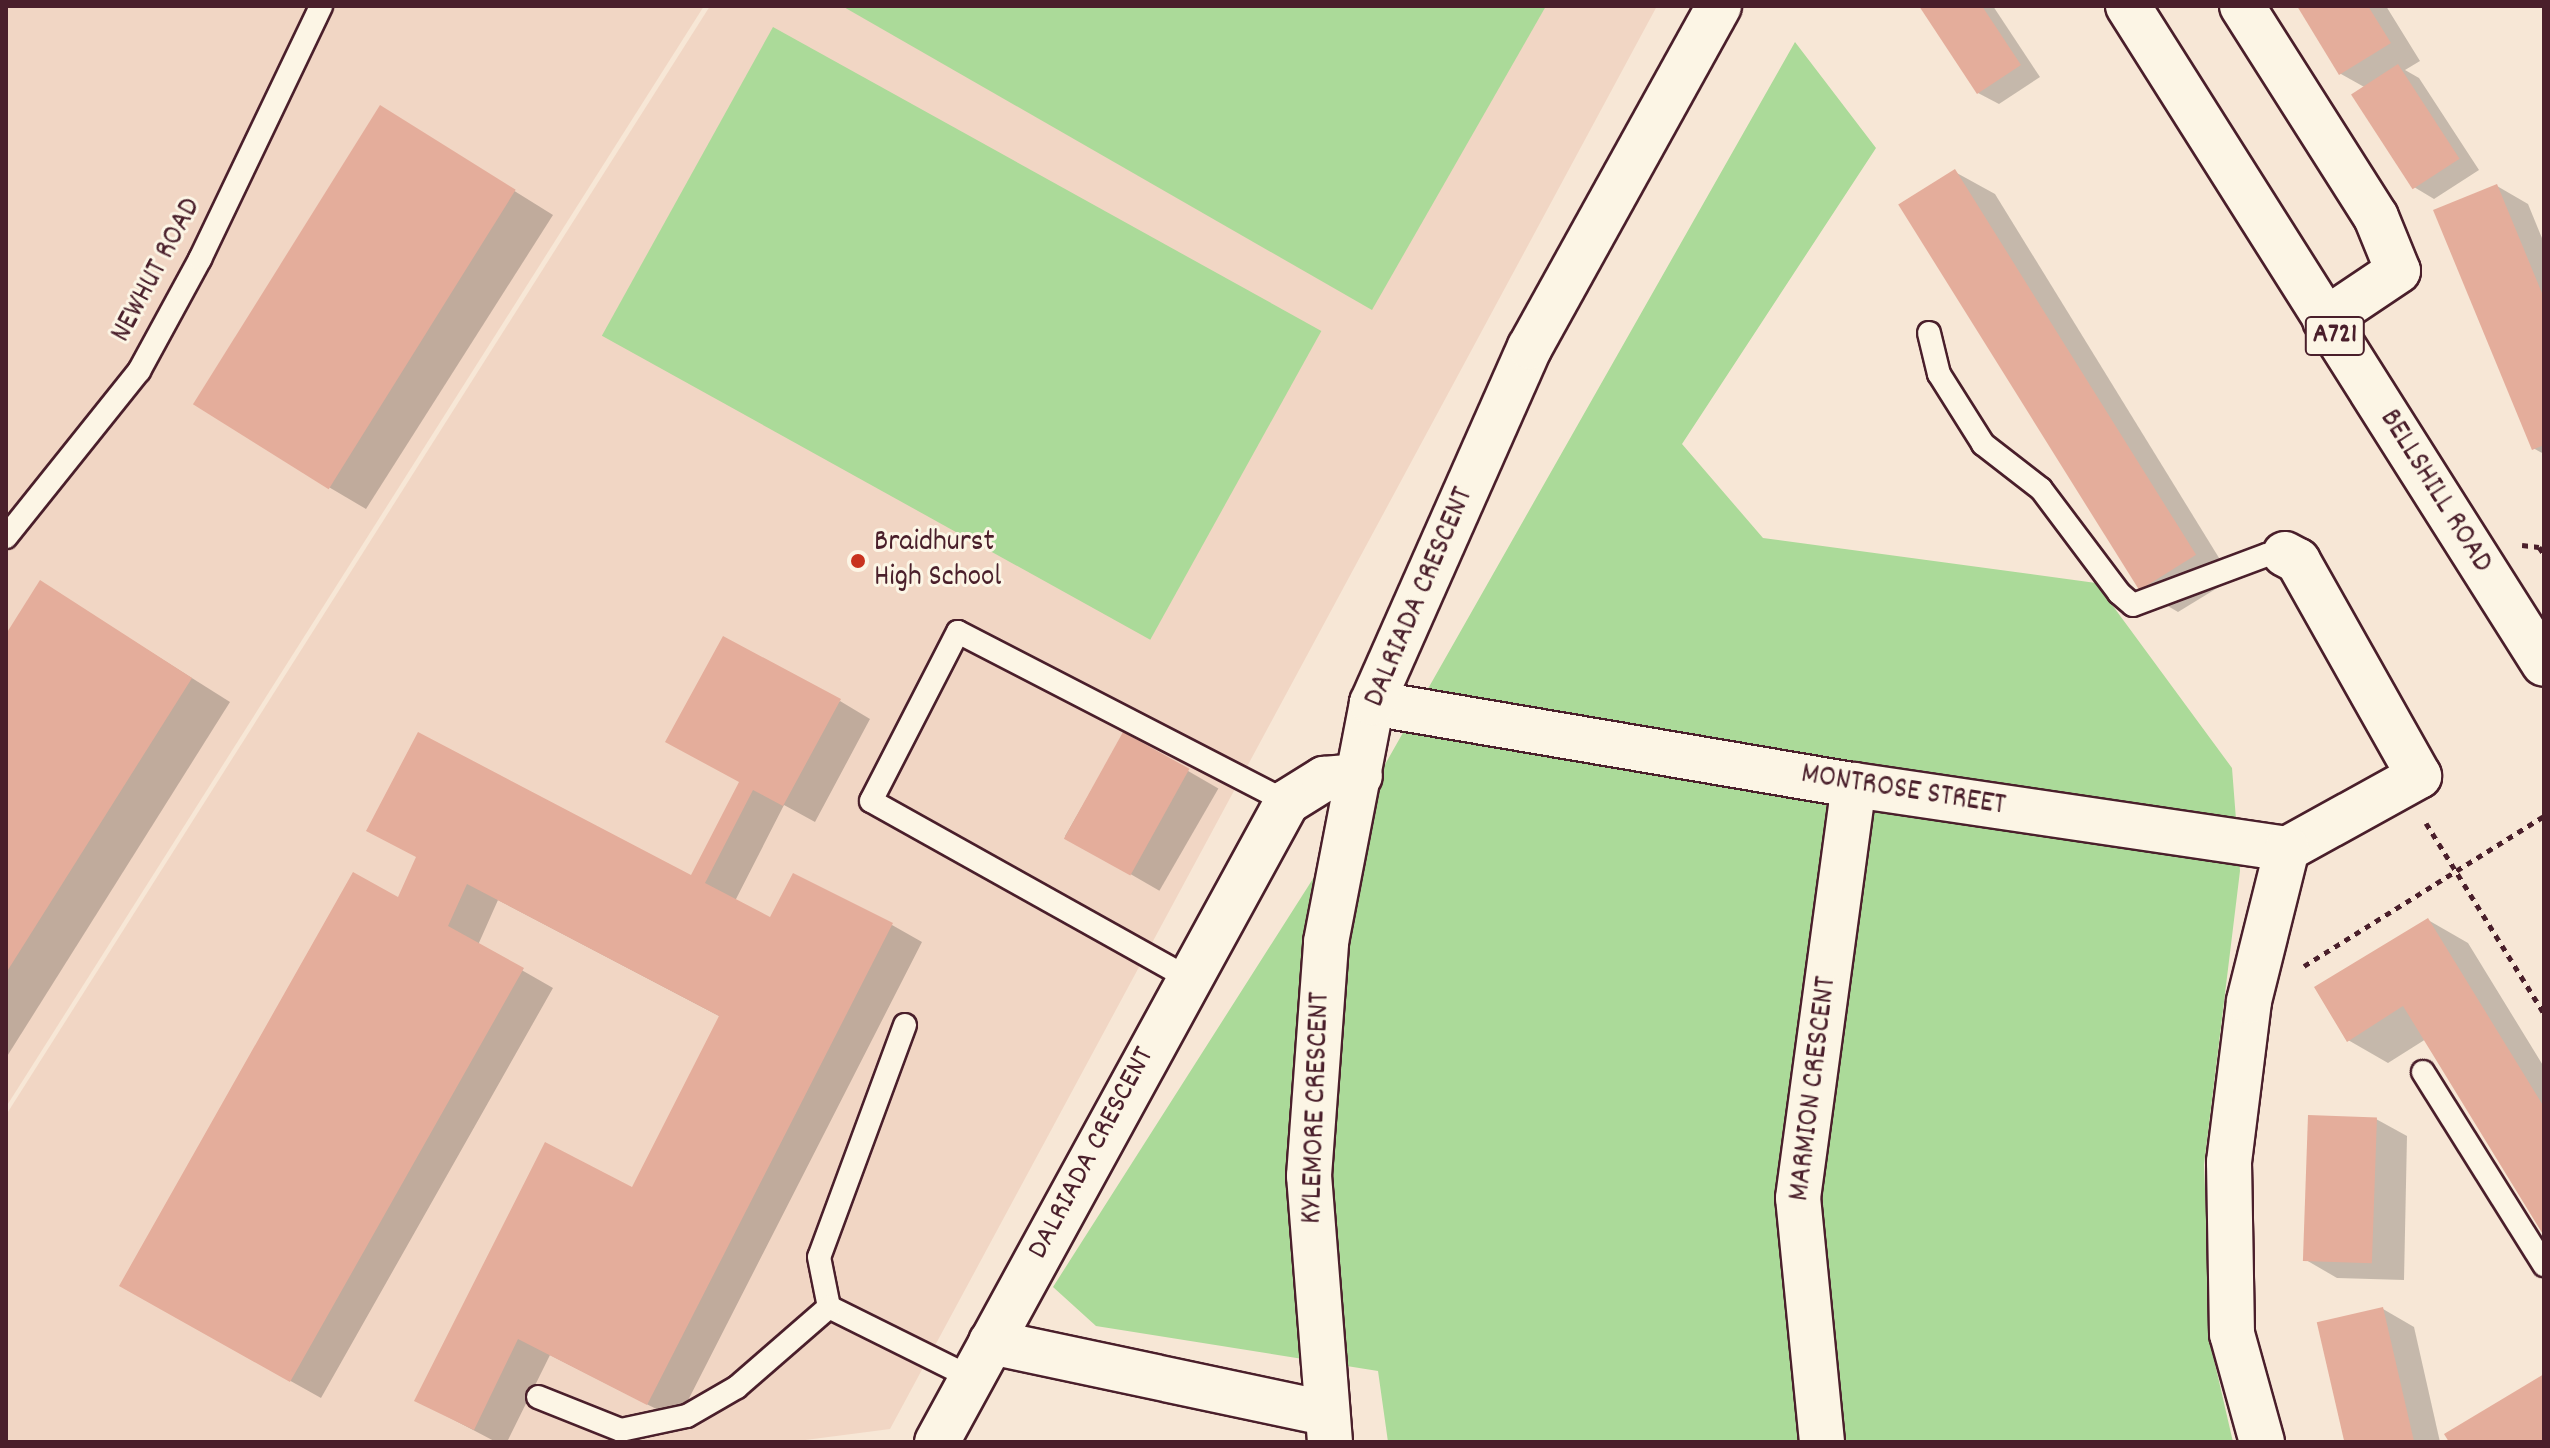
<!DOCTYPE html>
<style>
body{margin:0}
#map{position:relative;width:2550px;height:1448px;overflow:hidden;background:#f7e7d6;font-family:Dekko,sans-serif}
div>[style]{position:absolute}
.built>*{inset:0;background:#f1d6c4}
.green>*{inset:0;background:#abda99;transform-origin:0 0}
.shadow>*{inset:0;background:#0003;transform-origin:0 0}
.building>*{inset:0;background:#e4ad9b;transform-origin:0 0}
.path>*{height:5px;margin-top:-2.5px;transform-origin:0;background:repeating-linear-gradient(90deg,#4a1f2b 0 6px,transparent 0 12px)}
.roads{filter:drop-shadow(2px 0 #4a1f2b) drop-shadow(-2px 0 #4a1f2b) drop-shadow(0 2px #4a1f2b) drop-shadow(0 -2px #4a1f2b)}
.lane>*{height:22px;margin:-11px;padding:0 11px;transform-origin:11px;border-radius:11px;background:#fcf5e5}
.street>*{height:44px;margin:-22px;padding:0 22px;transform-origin:22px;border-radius:22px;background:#fcf5e5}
.primary>*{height:44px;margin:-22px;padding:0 22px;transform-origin:22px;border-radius:22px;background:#fcf5e5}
.dots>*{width:22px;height:22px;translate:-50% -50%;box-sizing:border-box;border:4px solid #fcf5e5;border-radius:50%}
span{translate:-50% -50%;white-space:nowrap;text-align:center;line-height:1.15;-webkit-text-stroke:6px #fcf5e5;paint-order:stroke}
.shield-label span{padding:2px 6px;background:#fcf5e5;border:2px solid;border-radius:6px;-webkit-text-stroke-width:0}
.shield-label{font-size:28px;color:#4a1f2b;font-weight:700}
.street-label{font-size:30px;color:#4a1f2b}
.poi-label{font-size:30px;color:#4a1f2b}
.left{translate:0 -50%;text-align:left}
.frame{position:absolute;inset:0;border:8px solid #4a1f2b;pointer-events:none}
</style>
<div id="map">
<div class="built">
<i style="clip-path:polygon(6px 6px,704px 6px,6px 1107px)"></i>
<i style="clip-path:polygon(710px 6px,1657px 6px,890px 1429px,790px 1442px,6px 1442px,6px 1115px)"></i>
</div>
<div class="green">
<i style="clip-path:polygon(842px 6px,1546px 6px,1372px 310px)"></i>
<i style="left:773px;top:27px;width:627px;height:353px;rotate:29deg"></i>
<i style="clip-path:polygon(1795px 42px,1876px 148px,1682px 444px,1763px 538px,2096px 583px,2232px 768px,2240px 871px,2204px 1165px,2212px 1351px,2233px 1442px,1388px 1442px,1378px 1371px,1096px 1326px,1053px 1287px,1379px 775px)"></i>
</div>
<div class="shadow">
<i style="clip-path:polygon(1924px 6px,1993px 6px,2040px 77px,1999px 104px,1978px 93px)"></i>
<i style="clip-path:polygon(2299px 6px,2386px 6px,2420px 61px,2405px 70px,2419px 78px,2479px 170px,2434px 199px,2414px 187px,2366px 88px,2341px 74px)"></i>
<i style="clip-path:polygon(381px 108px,553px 215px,366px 509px,327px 486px)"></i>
<i style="clip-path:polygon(1955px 172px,1995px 194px,2232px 579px,2178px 612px,2139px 589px)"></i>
<i style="clip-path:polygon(2497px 186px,2528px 204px,2544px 243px,2544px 454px,2533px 448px)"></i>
<i style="clip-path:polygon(41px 583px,230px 702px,6px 1058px,6px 638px)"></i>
<i style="clip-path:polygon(840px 701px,870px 719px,815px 822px,784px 805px,735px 901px,771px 919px,892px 925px,922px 942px,678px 1420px,550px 1355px,507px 1442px,496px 1442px,416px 1400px,633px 1189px,721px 1017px,498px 900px,478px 945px,553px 988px,321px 1398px,121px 1286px,399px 900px,418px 858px,692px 878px,741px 782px)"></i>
<i style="left:1124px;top:734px;width:109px;height:118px;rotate:30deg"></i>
<i style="clip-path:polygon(2428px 920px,2468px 943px,2544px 1067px,2544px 1232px,2426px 1039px,2388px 1063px,2348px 1040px)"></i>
<i style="clip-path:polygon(2376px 1119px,2407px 1136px,2404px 1280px,2337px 1278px,2306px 1260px)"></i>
<i style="clip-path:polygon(2383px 1309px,2414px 1327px,2440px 1442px,2347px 1442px)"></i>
</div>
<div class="building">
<i style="clip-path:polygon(1919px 6px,1982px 6px,2021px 65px,1977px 94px)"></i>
<i style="clip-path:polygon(2297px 6px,2368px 6px,2391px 43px,2339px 75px)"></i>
<i style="left:2398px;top:64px;width:113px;height:56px;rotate:57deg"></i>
<i style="left:380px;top:105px;width:160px;height:353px;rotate:32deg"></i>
<i style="left:1955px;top:169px;width:455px;height:67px;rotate:58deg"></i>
<i style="clip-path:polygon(2497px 184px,2544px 298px,2544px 445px,2532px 450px,2433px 210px)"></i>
<i style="clip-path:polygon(40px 580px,192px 678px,6px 973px,6px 634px)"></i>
<i style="clip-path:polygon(723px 636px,841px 699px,783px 806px,753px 790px,705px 883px,770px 917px,793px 873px,893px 923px,647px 1405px,518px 1339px,474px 1430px,414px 1401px,545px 1142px,632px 1187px,719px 1016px,467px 884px,448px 926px,524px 968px,290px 1382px,119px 1286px,353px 872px,398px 897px,416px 857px,366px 831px,418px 732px,691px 875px,739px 782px,665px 742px)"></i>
<i style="left:1123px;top:732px;width:76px;height:122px;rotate:29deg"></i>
<i style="clip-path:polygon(2428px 918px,2544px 1107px,2544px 1236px,2403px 1006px,2347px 1042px,2314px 987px)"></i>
<i style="left:2308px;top:1115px;width:69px;height:146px;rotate:2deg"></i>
<i style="left:2383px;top:1307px;width:139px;height:68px;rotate:77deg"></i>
<i style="clip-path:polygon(2544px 1374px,2544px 1442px,2449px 1442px,2444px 1434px)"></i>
</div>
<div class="path">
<i style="left:2522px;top:545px;width:17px;rotate:7deg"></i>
<i style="left:2539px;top:547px;width:9px;rotate:54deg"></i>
<i style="left:2426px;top:823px;width:224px;rotate:58.2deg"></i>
<i style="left:2304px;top:966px;width:283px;rotate:-32deg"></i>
</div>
<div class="roads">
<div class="lane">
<i style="left:1929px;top:333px;width:42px;rotate:76.3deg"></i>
<i style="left:1939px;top:374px;width:83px;rotate:57.8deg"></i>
<i style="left:1983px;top:444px;width:73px;rotate:37.8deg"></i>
<i style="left:2041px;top:489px;width:130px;rotate:53.1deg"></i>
<i style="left:2119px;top:593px;width:18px;rotate:41deg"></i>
<i style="left:2133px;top:605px;width:143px;rotate:-20.5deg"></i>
<i style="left:2267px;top:555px;width:18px;rotate:-3deg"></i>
<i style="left:6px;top:537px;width:213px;rotate:-51.3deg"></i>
<i style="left:139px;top:371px;width:128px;rotate:-61.4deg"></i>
<i style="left:200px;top:259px;width:280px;rotate:-64.4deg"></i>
<i style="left:1188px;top:978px;width:363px;rotate:-150.8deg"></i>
<i style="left:871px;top:801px;width:190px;rotate:-62.8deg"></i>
<i style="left:958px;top:632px;width:370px;rotate:27.3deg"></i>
<i style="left:905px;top:1025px;width:247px;rotate:110.3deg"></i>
<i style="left:819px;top:1257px;width:51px;rotate:78.7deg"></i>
<i style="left:829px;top:1307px;width:160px;rotate:26.4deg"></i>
<i style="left:2423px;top:1072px;width:228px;rotate:57.9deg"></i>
<i style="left:538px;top:1397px;width:89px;rotate:21.7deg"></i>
<i style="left:621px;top:1430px;width:67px;rotate:-12deg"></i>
<i style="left:687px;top:1416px;width:58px;rotate:-30.1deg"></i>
<i style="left:737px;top:1387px;width:122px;rotate:-41deg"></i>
</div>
<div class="street">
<i style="left:2242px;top:6px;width:250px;rotate:57.6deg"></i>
<i style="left:2376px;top:217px;width:58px;rotate:67.8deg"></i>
<i style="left:2398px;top:271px;width:88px;rotate:146.1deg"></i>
<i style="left:1372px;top:703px;width:489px;rotate:9.7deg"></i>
<i style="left:1854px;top:785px;width:438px;rotate:8.4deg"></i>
<i style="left:2287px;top:849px;width:151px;rotate:-28.9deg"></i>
<i style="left:2419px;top:776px;width:247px;rotate:-119.4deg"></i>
<i style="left:2298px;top:561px;width:15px;rotate:-152deg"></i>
<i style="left:991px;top:1342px;width:340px;rotate:12deg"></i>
<i style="left:937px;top:1442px;width:729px;rotate:-61.33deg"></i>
<i style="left:1287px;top:802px;width:44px;rotate:-31.9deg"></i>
<i style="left:1324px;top:779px;width:36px;rotate:-5deg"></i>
<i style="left:1330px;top:1442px;width:267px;rotate:-94.5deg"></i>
<i style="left:1309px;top:1176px;width:235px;rotate:-85.8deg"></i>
<i style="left:1326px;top:942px;width:243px;rotate:-79.1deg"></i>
<i style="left:1372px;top:703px;width:389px;rotate:-66.1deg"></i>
<i style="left:1530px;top:347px;width:390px;rotate:-61deg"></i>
<i style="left:1822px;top:1442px;width:245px;rotate:-95.6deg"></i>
<i style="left:1798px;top:1198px;width:417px;rotate:-82.3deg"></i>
<i style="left:2262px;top:1442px;width:112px;rotate:-105.5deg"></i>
<i style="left:2232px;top:1334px;width:172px;rotate:-91deg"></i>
<i style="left:2229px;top:1162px;width:162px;rotate:-82.9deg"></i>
<i style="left:2249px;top:1001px;width:157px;rotate:-76deg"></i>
</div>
<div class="primary">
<i style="left:2128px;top:6px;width:778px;rotate:57.7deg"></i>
</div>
</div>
<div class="dots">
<i style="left:858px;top:561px;background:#c8321e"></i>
</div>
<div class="shield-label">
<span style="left:2335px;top:336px">A721</span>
</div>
<div class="street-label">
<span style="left:158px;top:271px;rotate:-62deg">NEWHUT ROAD</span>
<span style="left:2434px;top:492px;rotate:58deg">BELLSHILL ROAD</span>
<span style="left:1421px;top:598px;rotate:-67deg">DALRIADA CRESCENT</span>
<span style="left:1903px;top:792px;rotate:9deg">MONTROSE STREET</span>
<span style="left:1815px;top:1089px;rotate:-83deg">MARMION CRESCENT</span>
<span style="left:1318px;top:1108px;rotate:-88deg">KYLEMORE CRESCENT</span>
<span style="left:1093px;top:1154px;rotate:-62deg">DALRIADA CRESCENT</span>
</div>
<div class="poi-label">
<span class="left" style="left:874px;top:561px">Braidhurst<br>High School</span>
</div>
<div class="frame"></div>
</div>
